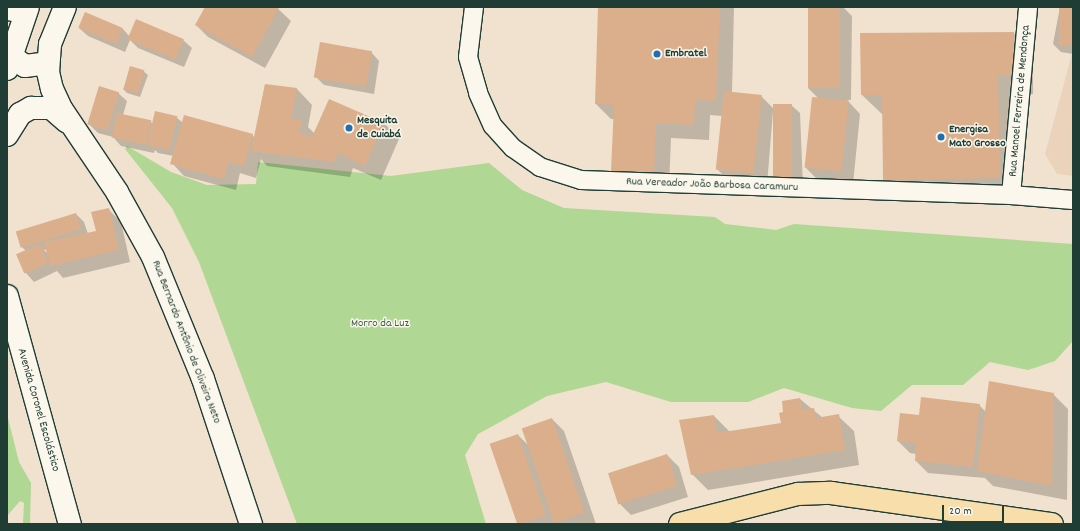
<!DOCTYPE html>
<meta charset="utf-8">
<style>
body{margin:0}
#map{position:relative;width:1080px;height:531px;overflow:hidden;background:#f1e1cf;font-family:Dekko,sans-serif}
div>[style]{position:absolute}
.built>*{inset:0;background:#ead2bb}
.green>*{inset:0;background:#b0d793}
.shadow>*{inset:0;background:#0003}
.building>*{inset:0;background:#dbaf8c;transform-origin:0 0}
.roads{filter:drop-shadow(1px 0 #1f3d34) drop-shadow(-1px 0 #1f3d34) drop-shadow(0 1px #1f3d34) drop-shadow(0 -1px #1f3d34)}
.street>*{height:18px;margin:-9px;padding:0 9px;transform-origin:9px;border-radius:9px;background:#fbf7ec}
.secondary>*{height:22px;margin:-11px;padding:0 11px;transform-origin:11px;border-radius:11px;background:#fbf7ec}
.primary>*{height:22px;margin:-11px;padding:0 11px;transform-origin:11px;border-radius:11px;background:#f8deab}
.dots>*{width:11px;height:11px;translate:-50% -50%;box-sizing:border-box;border:2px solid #fbf7ec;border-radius:50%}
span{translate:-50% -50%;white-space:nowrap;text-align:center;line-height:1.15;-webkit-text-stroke:3px #fbf7ec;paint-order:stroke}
.poi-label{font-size:12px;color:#1f3d34;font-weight:700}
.left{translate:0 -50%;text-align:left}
.street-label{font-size:12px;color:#1f3d34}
.park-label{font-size:12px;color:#3c5c47}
.frame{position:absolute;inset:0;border:8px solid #1f3d34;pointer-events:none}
.scale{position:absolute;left:942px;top:505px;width:62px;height:18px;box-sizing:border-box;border:2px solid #1f3d34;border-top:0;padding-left:5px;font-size:12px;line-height:14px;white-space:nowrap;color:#1f3d34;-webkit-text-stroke:3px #fbf7ec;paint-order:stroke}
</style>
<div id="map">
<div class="built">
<i style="clip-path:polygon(1073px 50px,1073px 176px,1057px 174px,1045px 154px)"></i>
</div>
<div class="green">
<i style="clip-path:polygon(127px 146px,171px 172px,207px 185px,256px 184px,258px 162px,391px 176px,489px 163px,522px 190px,564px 208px,715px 217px,725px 224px,776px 230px,794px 224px,1073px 244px,1073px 341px,1055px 361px,1028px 370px,990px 362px,963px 385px,912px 385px,881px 411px,852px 408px,784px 388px,748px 402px,671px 402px,606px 382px,547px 396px,478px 434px,465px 455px,486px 524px,297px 524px,199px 262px,172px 208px,125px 149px)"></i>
<i style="clip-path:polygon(7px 414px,19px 462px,31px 483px,30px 524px,23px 524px,24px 503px,20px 501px,7px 516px)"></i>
</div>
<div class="shadow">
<i style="clip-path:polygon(206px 7px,276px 7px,291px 21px,265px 68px,208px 37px,196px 25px)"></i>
<i style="clip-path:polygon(599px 7px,734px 7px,732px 93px,761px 96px,774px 109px,791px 105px,800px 113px,803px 186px,777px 178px,773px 111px,767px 185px,730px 182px,718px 170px,723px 116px,710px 115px,709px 140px,671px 138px,669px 188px,628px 186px,612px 171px,615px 119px,611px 119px,596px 104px)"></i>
<i style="clip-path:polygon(809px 7px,843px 7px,852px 16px,851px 100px,847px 100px,860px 114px,853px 184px,818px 180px,806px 168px,818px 98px,808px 88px)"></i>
<i style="clip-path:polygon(1060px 7px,1073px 7px,1073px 54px,1061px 52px,1053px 44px)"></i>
<i style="clip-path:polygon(79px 28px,123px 29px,130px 37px,183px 40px,192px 48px,184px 67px,138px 48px,130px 40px,125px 52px,88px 36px)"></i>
<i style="clip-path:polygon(1013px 33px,1033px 52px,1033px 94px,1018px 94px,1020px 198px,904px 199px,884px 180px,883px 115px,862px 95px,861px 34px)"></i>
<i style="clip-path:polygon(371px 52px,379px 61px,374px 94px,324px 85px,315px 76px)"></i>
<i style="clip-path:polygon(143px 71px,148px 75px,140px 97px,127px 93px,123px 89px)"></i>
<i style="clip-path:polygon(265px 85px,297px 89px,312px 105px,308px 127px,315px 134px,330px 100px,384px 123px,399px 139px,381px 180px,353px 168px,350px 177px,267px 166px,261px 159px,256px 178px,240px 173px,236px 190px,184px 176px,172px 163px,174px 156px,158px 153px,155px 150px,154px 153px,121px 146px,113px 137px,98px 133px,90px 125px,118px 93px,127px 101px,123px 115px,150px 121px,153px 124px,176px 117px,183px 123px,252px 135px,255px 138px)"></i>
<i style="clip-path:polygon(evenodd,109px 210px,121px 222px,130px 262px,63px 278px,57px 271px,34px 282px,26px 273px,26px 251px,21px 246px,76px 214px,84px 222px,88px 234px,97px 232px,109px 210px,47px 249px,48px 254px,44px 250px,47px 249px)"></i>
<i style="clip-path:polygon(1053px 394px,1068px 409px,1067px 500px,993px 486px,985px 478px,928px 473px,916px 461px,916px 454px,910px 453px,898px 441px,920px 416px,979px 405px,986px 412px)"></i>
<i style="clip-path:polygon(800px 399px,823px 418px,838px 416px,854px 431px,859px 465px,708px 490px,692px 474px,714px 416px,730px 432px,782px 424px,784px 413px)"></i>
<i style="clip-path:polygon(552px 419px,564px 431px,596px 524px,518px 524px,491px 444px,518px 435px,529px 446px)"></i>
<i style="clip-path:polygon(667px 455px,679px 467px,688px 497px,631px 515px,619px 503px)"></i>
</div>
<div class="building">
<i style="clip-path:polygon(205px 7px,278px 7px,279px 8px,252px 57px,195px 25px)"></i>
<i style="clip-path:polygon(598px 7px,720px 7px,716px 101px,695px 100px,694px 125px,656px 123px,654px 173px,611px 171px,614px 105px,595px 104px)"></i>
<i style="left:808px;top:7px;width:32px;height:81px"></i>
<i style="left:1059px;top:7px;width:14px;height:38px"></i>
<i style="left:85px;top:12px;width:41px;height:17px;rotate:23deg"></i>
<i style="left:136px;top:19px;width:52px;height:22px;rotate:23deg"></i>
<i style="clip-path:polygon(1014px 32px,1014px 75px,998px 75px,1000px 178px,883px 180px,882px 95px,861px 95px,860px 33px)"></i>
<i style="left:320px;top:42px;width:53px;height:36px;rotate:10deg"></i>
<i style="left:130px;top:66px;width:15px;height:24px;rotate:16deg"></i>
<i style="clip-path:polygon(265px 84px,297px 88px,291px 118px,302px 120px,299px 133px,312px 137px,329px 99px,384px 123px,365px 166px,338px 153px,334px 162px,251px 151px)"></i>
<i style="left:99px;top:86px;width:21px;height:40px;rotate:17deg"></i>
<i style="left:724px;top:91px;width:38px;height:79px;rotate:6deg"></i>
<i style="left:812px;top:97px;width:37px;height:71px;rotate:6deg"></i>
<i style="left:773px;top:104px;width:19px;height:74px"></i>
<i style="left:155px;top:111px;width:23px;height:35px;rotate:13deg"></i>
<i style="left:117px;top:113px;width:35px;height:25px;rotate:12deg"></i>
<i style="clip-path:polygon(184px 115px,253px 134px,244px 166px,228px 162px,224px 179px,170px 164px)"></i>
<i style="clip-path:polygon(109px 208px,119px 250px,50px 266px,44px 242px,96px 231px,91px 212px)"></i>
<i style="left:76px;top:213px;width:17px;height:63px;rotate:73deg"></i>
<i style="left:40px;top:244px;width:21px;height:26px;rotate:67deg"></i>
<i style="clip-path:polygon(989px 381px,1054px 393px,1052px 486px,977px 471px)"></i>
<i style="clip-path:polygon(921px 397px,980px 404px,973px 467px,915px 461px,916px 443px,897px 441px,900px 413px,919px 415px)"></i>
<i style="clip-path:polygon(800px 398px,802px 410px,814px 408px,816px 418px,839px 414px,845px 450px,691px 475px,679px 420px,714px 415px,717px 433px,781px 423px,779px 413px,783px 412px,782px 401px)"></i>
<i style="left:552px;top:418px;width:100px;height:32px;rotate:71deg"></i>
<i style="left:518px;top:434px;width:86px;height:30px;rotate:71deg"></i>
<i style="left:667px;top:454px;width:33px;height:62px;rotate:72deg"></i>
</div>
<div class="roads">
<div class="street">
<i style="left:474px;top:7px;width:50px;rotate:96.8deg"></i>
<i style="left:468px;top:57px;width:37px;rotate:74deg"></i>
<i style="left:478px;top:93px;width:36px;rotate:66deg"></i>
<i style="left:493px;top:126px;width:30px;rotate:48deg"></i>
<i style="left:513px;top:148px;width:33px;rotate:35deg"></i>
<i style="left:540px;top:167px;width:43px;rotate:17.6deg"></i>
<i style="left:581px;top:180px;width:430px;rotate:2deg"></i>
<i style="left:1011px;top:195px;width:62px;rotate:4.6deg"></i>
<i style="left:7px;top:11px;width:17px;rotate:10deg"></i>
<i style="left:1011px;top:195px;width:189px;rotate:-84.8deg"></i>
</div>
<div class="secondary">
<i style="left:65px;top:7px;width:40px;rotate:112deg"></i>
<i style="left:50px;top:44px;width:28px;rotate:94deg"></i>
<i style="left:48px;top:72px;width:17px;rotate:77deg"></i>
<i style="left:52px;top:89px;width:23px;rotate:65deg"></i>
<i style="left:62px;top:110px;width:99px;rotate:56.1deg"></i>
<i style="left:117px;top:192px;width:74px;rotate:61deg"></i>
<i style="left:153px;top:257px;width:132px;rotate:67.7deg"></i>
<i style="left:203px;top:379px;width:153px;rotate:71.7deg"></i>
<i style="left:11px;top:56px;width:17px;rotate:36deg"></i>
<i style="left:25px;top:66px;width:23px;rotate:-7deg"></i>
<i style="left:7px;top:69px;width:65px;rotate:-71.3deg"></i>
<i style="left:7px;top:135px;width:25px;rotate:-58deg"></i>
<i style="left:20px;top:114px;width:13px;rotate:-29deg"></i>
<i style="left:31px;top:108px;width:20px"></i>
<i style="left:51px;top:108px;width:21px;rotate:41deg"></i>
<i style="left:7px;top:296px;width:237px;rotate:74.6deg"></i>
</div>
<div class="primary">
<i style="left:680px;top:524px;width:122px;rotate:-14.3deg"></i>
<i style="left:798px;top:494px;width:33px;rotate:-2deg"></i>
<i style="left:831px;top:493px;width:223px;rotate:8deg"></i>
</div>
</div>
<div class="dots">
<i style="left:657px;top:54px;background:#1f6fb2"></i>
<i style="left:349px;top:128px;background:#1f6fb2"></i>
<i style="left:941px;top:137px;background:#1f6fb2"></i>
</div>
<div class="poi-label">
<span class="left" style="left:665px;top:54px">Embratel</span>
<span class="left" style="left:357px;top:128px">Mesquita<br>de Cuiabá</span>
<span class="left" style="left:949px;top:137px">Energisa<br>Mato Grosso</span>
</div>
<div class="street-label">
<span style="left:1020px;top:101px;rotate:-85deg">Rua Manoel Ferreira de Mendonça</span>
<span style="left:712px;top:185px;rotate:2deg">Rua Vereador João Barbosa Caramuru</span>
<span style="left:186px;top:342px;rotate:69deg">Rua Bernardo Antônio de Oliveira Neto</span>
<span style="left:38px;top:410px;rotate:74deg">Avenida Coronel Escolástico</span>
</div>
<div class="park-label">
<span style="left:380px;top:324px">Morro da Luz</span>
</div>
<div class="frame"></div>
<div class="scale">20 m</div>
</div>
